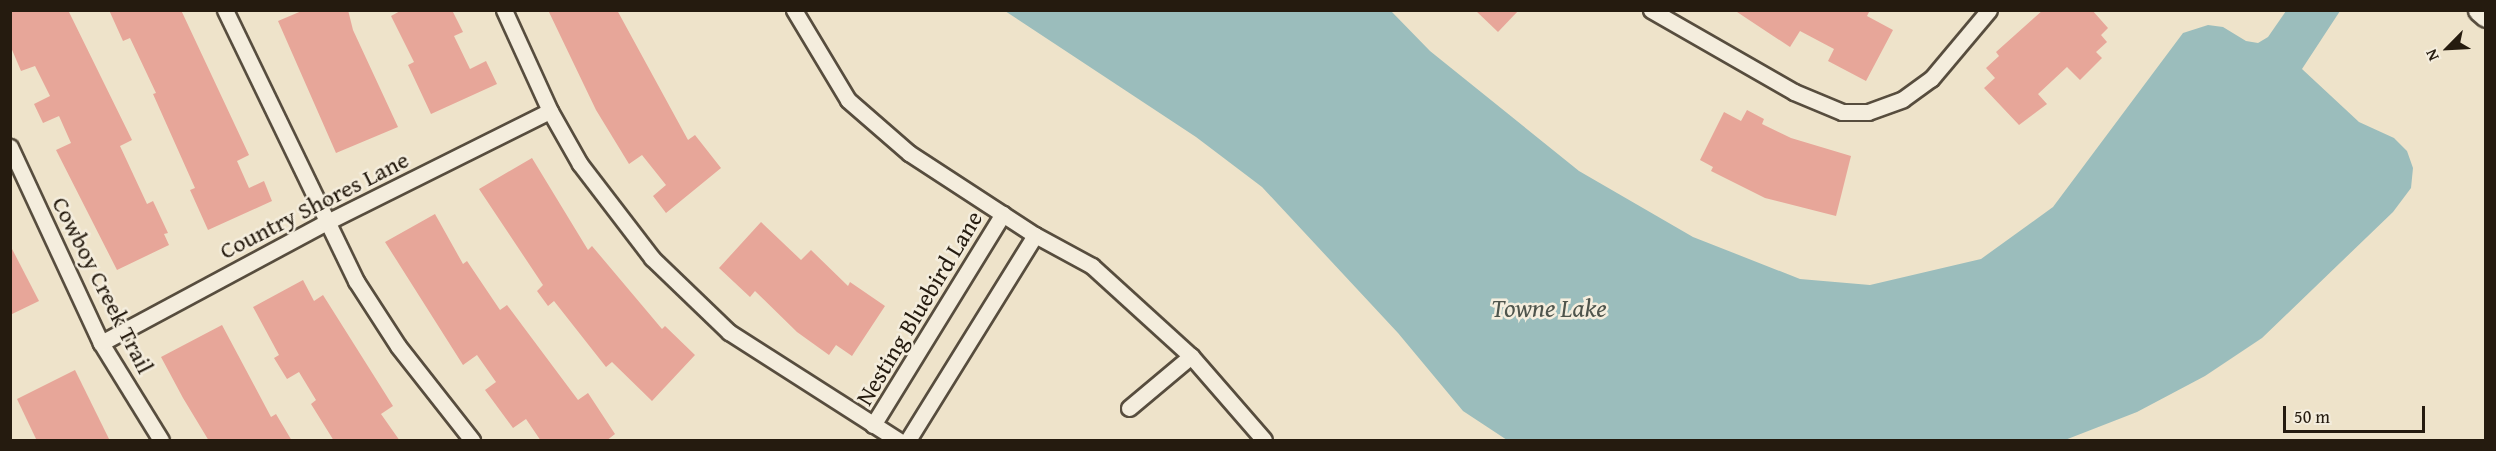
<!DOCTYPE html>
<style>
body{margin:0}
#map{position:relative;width:2496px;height:451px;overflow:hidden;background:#eee3ca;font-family:"Gentium Book Plus",serif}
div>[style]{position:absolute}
.water>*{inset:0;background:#9bbdbc}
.building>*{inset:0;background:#e7a699}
.roads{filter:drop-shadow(2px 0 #574d3e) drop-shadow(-2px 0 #574d3e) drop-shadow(0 2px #574d3e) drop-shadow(0 -2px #574d3e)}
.minor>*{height:15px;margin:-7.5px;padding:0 7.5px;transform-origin:7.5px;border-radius:7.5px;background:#f4eddd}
.secondary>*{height:21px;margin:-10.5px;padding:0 10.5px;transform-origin:10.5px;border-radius:10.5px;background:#f4eddd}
span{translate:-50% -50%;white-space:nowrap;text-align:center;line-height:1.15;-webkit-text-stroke:5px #f4eddd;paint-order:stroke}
.street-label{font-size:24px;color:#251b0f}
.water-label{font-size:26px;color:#4e544c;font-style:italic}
.frame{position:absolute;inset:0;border:12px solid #251b0f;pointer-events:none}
.north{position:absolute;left:2418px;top:18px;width:60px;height:60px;-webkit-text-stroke:4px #f4eddd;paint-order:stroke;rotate:246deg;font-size:16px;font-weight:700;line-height:24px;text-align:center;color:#251b0f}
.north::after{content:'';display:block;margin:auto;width:21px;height:27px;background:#251b0f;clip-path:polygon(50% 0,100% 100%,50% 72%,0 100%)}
.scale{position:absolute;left:2283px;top:406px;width:142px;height:27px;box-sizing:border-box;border:3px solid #251b0f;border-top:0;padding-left:8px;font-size:18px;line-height:21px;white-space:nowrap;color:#251b0f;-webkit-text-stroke:4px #f4eddd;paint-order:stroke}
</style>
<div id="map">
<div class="water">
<i style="clip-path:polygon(1005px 11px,1391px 11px,1430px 51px,1579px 171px,1693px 237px,1800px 279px,1870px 285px,1981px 259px,2053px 207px,2183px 33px,2208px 25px,2223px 27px,2246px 41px,2258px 43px,2268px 37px,2286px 11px,2340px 11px,2302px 69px,2359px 122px,2394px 138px,2407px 151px,2413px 168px,2411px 188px,2393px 212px,2262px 338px,2205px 376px,2137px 412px,2065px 440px,1507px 440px,1463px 411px,1398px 333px,1262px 187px,1196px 137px)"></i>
</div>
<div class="building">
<i style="clip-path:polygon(10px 10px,68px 10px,132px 140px,120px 146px,147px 204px,153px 201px,168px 233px,164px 234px,169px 245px,117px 270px,56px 150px,71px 143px,59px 116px,43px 123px,34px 104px,50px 96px,35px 66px,21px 71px,10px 45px)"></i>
<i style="clip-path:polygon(109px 10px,181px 10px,249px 155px,237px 161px,249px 188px,264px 181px,272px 201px,208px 230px,190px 190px,195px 188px,153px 94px,156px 93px,130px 38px,123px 41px)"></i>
<i style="clip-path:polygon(304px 10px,348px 10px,353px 30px,398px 127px,336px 153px,278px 21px)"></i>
<i style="clip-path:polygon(402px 10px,452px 10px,463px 32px,454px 36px,470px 69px,486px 61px,497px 84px,431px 114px,408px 65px,414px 62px,391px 16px)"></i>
<i style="clip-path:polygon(548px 10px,617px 10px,688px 140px,695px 135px,721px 168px,666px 213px,653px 196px,666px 185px,642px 155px,629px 164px,596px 110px)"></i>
<i style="clip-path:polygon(1475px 10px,1519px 10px,1498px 32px)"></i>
<i style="clip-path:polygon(1734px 10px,1870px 10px,1867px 16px,1893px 30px,1866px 81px,1828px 61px,1834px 49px,1800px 31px,1790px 47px)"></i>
<i style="clip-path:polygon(2043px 10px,2092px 10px,2108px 28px,2101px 35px,2107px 42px,2096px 52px,2102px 58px,2080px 80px,2067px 67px,2038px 94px,2047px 104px,2019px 125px,1984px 88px,1995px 78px,1986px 68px,1999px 56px,1996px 52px)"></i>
<i style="clip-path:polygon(1747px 110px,1764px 119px,1762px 124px,1791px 138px,1851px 156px,1836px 216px,1765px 198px,1711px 171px,1713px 167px,1700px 160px,1724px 112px,1741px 121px)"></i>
<i style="clip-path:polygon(532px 158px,588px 250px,592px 246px,662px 329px,665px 326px,695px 355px,652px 401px,612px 362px,606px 367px,554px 301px,548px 306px,537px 291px,543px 285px,479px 189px)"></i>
<i style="clip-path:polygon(435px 214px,463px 264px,467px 261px,500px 310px,507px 305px,578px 400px,588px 393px,615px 434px,606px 441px,541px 441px,526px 419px,513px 428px,485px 390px,496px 382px,477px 355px,463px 365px,385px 242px)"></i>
<i style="clip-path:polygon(761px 222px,801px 260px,811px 250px,848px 286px,850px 282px,885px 306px,852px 356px,836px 345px,829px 355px,797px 332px,755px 291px,750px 297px,719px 268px)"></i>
<i style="clip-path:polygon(10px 245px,39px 301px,10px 315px)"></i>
<i style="clip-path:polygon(303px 280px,314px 301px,323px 295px,393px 406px,381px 414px,400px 441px,334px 441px,311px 404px,316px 400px,299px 372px,287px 379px,274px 358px,279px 355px,253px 307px)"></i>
<i style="clip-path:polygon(222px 325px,271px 417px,276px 414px,292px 441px,209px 441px,183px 398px,161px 357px)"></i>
<i style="clip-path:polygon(75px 370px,110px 441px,37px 441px,17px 399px)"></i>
</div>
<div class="roads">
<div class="minor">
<i style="left:225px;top:10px;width:301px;rotate:64.2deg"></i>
<i style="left:356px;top:281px;width:77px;rotate:57.1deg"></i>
<i style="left:398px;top:346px;width:120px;rotate:51.8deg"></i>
<i style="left:504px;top:10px;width:111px;rotate:65.5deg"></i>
<i style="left:550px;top:111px;width:61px;rotate:60.5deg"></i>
<i style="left:580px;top:164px;width:118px;rotate:52.5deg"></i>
<i style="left:652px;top:258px;width:107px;rotate:43.9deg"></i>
<i style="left:729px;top:332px;width:201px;rotate:32.6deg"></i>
<i style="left:794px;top:10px;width:105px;rotate:59deg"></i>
<i style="left:848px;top:100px;width:81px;rotate:41deg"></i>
<i style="left:909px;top:153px;width:150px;rotate:33.1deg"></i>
<i style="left:1035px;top:235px;width:65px;rotate:28.5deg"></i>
<i style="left:1092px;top:266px;width:134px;rotate:42.3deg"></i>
<i style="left:1191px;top:356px;width:111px;rotate:49deg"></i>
<i style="left:1651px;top:10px;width:165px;rotate:29.8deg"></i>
<i style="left:1794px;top:92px;width:52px;rotate:22.6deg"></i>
<i style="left:1842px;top:112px;width:26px"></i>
<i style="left:1868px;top:112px;width:37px;rotate:-20deg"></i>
<i style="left:1903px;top:99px;width:34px;rotate:-36deg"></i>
<i style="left:1931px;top:79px;width:90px;rotate:-50deg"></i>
<i style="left:10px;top:147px;width:216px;rotate:65.1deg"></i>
<i style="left:101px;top:343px;width:114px;rotate:58.3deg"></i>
<i style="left:101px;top:343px;width:254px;rotate:-28.2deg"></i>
<i style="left:325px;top:223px;width:251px;rotate:-26.5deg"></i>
<i style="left:1129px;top:408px;width:81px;rotate:-40deg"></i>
<i style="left:873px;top:425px;width:248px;rotate:-58.4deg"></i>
<i style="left:908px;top:440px;width:241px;rotate:-58.2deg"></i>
</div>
<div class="secondary">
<i style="left:2479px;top:10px;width:9px;rotate:41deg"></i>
</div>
</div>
<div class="street-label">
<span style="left:314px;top:205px;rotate:-27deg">Country Shores Lane</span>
<span style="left:103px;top:285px;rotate:63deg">Cowboy Creek Trail</span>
<span style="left:919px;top:308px;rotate:-59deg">Nesting Bluebird Lane</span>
</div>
<div class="water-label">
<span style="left:1549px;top:308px">Towne Lake</span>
</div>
<div class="frame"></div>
<div class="north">N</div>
<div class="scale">50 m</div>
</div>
